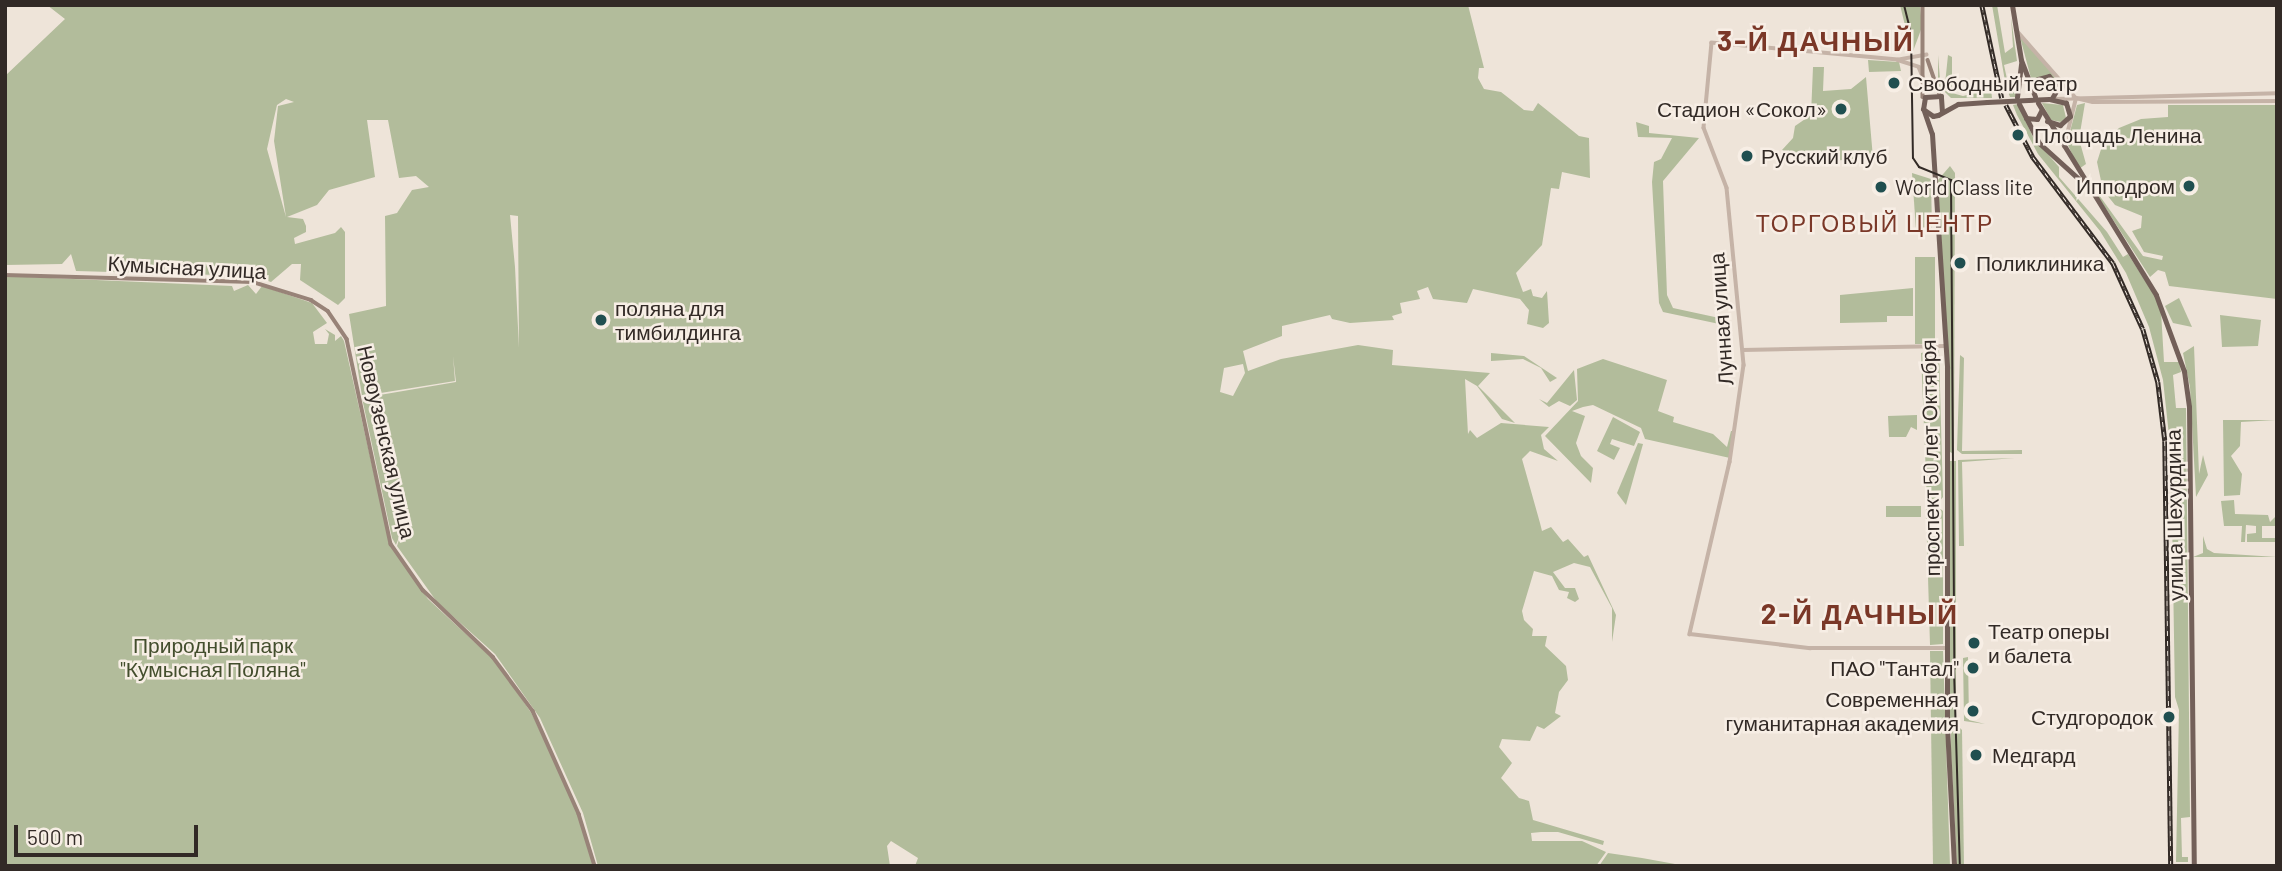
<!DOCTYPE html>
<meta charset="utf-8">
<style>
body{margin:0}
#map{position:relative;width:2282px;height:871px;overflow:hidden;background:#eee4d9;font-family:Barlow,sans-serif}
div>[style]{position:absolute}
.green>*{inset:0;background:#b2bc9b;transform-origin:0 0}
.tertiary>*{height:3.5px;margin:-1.75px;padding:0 1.75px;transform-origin:1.75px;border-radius:1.75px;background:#c5b3a7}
.secondary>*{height:3.5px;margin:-1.75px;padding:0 1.75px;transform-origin:1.75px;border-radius:1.75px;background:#988378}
.primary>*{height:5px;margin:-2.5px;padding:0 2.5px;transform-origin:2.5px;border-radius:2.5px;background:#736059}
.tram>*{height:2px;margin:-1px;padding:0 1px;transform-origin:1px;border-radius:1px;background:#322a26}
.rail>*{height:4.5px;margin-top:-2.25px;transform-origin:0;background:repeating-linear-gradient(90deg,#f7eee5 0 5px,#322a26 0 10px);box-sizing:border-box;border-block:2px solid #322a26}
.primary-bridge>*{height:5px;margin:-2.5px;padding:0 2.5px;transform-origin:2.5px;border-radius:2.5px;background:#736059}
.dots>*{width:19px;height:19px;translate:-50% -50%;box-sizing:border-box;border:4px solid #f7eee5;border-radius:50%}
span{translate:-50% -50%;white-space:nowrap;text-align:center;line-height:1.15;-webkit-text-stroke:5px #f7eee5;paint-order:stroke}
.poi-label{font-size:21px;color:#322a26}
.left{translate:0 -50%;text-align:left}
.right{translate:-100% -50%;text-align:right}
.street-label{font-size:21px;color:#322a26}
.park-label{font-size:21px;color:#434e2d}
.neighbourhood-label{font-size:23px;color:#7a3727;letter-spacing:2px}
.district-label{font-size:28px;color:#7a3727;font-weight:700;letter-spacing:2px}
.frame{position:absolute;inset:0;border:7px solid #322a26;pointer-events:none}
.scale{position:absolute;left:14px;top:825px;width:184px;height:32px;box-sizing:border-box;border:4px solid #322a26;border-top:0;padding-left:9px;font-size:21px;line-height:24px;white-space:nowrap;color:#322a26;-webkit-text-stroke:5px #f7eee5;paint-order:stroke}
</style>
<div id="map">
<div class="green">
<i style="clip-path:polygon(evenodd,47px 5px,1468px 5px,1484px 68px,1479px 68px,1478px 78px,1484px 89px,1501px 92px,1524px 110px,1533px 111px,1538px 103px,1579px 136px,1589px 138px,1590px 178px,1562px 172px,1559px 189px,1551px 188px,1542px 245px,1516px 273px,1523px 292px,1531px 289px,1533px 296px,1542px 298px,1547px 291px,1549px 323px,1543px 328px,1527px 324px,1529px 310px,1520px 299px,1473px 289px,1467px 303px,1433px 299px,1428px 287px,1417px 291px,1420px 299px,1400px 303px,1402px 313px,1392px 316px,1394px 320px,1350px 323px,1332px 319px,1330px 315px,1282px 326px,1282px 336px,1243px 351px,1248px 371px,1281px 359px,1358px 345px,1393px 350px,1392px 365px,1490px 373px,1478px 386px,1515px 423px,1502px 419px,1477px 386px,1465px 379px,1468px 434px,1470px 430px,1477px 438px,1501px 423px,1549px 427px,1541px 435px,1544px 449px,1558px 461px,1530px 451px,1522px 459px,1540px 523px,1542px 531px,1551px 527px,1563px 542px,1568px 539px,1584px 557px,1588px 555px,1616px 615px,1612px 642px,1612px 608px,1590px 567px,1574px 563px,1553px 572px,1565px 588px,1575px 588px,1579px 599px,1575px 602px,1567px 598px,1569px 592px,1559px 590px,1552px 576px,1534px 571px,1522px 611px,1524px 620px,1533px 629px,1532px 636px,1547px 636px,1545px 646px,1566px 666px,1568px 680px,1559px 692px,1555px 713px,1561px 716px,1544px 729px,1537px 726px,1530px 741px,1502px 739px,1499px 747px,1512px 763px,1501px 778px,1519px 798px,1529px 801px,1533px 820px,1604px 841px,1603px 845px,1558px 832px,1541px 832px,1531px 833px,1532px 841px,1582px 841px,1606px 852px,1596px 866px,915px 866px,918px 858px,891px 841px,887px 846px,890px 866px,598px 866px,583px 813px,540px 718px,495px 654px,437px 602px,397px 546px,403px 527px,396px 545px,392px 538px,362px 398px,456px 382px,453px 356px,455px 381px,362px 396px,349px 314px,386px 306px,385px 216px,397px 213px,412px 190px,429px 187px,416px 176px,399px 178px,388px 120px,367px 120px,375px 177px,329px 190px,317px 205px,287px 217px,303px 219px,306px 226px,306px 232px,294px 238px,295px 244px,335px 233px,341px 227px,345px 232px,345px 298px,338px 305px,300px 280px,301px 264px,292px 264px,271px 282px,254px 276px,76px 271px,71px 254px,62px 264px,5px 265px,5px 76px,65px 19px,47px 5px,286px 99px,294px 102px,278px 106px,274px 141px,286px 217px,267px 149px,277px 105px,286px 99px,47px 5px,510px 215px,518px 216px,519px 348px,515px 267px,510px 215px,47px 5px,1243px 364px,1245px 373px,1233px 396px,1220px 392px,1224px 368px,1243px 364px)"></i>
<i style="clip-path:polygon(1900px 5px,1920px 5px,1922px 27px,1912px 54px)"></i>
<i style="clip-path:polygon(1992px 5px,1997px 5px,2005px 53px,2013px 47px,2011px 17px,2017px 61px,2004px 65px,2007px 79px,2016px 81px,2016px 97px,2010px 97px,2006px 87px)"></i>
<i style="clip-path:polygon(2020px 37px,2065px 87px,2059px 91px,2051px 76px,2032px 82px)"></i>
<i style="clip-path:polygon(1938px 55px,1940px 79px,1945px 84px,1948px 55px,1952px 57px,1952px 93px,1963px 96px,1991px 89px,1992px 98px,1951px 98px,1938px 85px)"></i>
<i style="clip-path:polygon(1868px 60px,1899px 62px,1901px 71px,1869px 72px)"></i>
<i style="clip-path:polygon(1813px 67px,1824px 67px,1823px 91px,1851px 89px,1866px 77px,1873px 158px,1814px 162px,1813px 158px,1793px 158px,1782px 150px,1793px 138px,1795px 126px,1811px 115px)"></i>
<i style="clip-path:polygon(2042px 103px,2063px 105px,2066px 118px,2061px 122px,2051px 120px)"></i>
<i style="clip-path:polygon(2085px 103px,2079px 139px,2086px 164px,2079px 169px,2067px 143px,2077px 105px)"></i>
<i style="clip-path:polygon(2018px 104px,2033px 137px,2059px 167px,2059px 177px,2107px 232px,2123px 257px,2128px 254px,2153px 293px,2161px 311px,2164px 362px,2179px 362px,2181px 372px,2173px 375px,2176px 408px,2186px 408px,2190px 817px,2181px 818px,2182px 857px,2188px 857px,2188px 862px,2176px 862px,2179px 710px,2175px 697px,2171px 454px,2163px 380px,2149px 327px,2126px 273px,2100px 231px,2038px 154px,2017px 115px,2013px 105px)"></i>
<i style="clip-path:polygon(2168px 105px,2277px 105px,2277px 299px,2169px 286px,2165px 272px,2158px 270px,2150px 277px,2081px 170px,2143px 256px,2162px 260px,2163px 256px,2144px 252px,2132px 231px,2141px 228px,2142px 216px,2115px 205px,2103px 190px,2097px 162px,2103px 143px,2119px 128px,2141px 119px,2168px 117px)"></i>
<i style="clip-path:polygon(1636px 122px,1649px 126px,1649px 133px,1699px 138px,1663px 181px,1667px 295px,1673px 308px,1724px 319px,1724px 325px,1663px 312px,1659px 303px,1652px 182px,1654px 162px,1661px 159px,1672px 138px,1638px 137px)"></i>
<i style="clip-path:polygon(1950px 166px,1955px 173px,1954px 454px,1950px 452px,1938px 180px)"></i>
<i style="clip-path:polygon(1912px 173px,1931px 179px,1932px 231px,1916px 230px)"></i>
<i style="left:1915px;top:257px;width:20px;height:87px"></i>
<i style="clip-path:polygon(5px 276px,232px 286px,234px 291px,248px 285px,256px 294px,262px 286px,312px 303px,327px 323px,313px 332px,315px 344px,327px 344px,329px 334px,325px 329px,335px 335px,335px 341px,341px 336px,344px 341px,390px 545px,428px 599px,496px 662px,532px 714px,578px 813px,594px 866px,5px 866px)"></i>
<i style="clip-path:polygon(1913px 288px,1913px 316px,1887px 316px,1887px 322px,1840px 323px,1840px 295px)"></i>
<i style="clip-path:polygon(2179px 298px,2192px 327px,2173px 323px,2165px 306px)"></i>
<i style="clip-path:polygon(2220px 315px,2261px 320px,2258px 346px,2222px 347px)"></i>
<i style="clip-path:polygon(2194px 346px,2199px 474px,2203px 455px,2208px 475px,2196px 497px,2190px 387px,2183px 353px)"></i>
<i style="clip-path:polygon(1939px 350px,1943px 497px,1939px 502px,1927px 502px,1921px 353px)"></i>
<i style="clip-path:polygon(1491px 353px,1524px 356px,1557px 378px,1550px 382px,1541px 368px,1523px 359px,1491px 361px)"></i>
<i style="clip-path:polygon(1960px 355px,1964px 358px,1962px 451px,2022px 450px,2022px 454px,1962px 454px,1957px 450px)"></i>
<i style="clip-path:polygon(1603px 359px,1667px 380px,1658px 411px,1674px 417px,1673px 422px,1713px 434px,1727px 447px,1731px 431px,1735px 431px,1730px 458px,1645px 439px,1641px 428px,1593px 405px,1583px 407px,1572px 411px,1585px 416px,1576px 443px,1581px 456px,1593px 468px,1591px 483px,1545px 436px,1578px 401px,1577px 369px)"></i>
<i style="clip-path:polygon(1574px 370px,1577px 400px,1570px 406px,1559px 401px,1549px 407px,1539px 399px,1547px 403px)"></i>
<i style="clip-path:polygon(1917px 415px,1917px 430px,1911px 427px,1906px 437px,1889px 437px,1888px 416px)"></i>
<i style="clip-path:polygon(1613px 417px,1640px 432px,1634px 446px,1612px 439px,1610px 444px,1620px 448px,1614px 460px,1597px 451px)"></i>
<i style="clip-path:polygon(2223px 420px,2276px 420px,2241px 422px,2240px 446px,2231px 456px,2242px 474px,2240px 495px,2224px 496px)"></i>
<i style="clip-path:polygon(1638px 443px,1643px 444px,1626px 505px,1617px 493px)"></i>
<i style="clip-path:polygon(2015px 458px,1962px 462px,1964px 546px,1959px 546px,1958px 460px)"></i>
<i style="left:1949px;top:461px;width:7px;height:260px"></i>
<i style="clip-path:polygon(2234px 500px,2235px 514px,2268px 515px,2270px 522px,2277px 515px,2277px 526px,2262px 526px,2262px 538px,2277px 538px,2277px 542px,2247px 542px,2247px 534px,2256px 533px,2256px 526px,2246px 525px,2245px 542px,2241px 542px,2242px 526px,2224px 526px,2221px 501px)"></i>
<i style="left:1886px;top:506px;width:35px;height:11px"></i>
<i style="clip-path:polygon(1938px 507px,1943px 511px,1943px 644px,1930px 645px,1926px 508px)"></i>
<i style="clip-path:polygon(2203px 536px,2207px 549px,2214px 553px,2277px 557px,2193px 557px,2203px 553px)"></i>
<i style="clip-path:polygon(1930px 651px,1943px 651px,1950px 866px,1933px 866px)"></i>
<i style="clip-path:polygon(1968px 657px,1969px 720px,1985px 724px,1964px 721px,1963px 658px)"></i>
<i style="clip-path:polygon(1960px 728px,1962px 730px,1964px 866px,1957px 866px,1951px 753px,1951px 729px)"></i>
<i style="clip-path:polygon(1608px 853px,1642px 858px,1675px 864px,1599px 866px)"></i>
</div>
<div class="tertiary">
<i style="left:2018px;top:32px;width:88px;rotate:48.7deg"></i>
<i style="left:2076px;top:98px;width:17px;rotate:13deg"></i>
<i style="left:2093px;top:102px;width:184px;rotate:-0.3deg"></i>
<i style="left:1927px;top:55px;width:29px;rotate:170deg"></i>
<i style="left:1898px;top:60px;width:187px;rotate:-174.8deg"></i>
<i style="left:1712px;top:43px;width:85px;rotate:95.4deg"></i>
<i style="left:1704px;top:128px;width:64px;rotate:69deg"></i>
<i style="left:1727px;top:188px;width:178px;rotate:84.5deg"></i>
<i style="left:1744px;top:365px;width:98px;rotate:98.2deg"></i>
<i style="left:1730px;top:462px;width:177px;rotate:103.1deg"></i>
<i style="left:1690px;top:634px;width:121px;rotate:6.7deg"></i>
<i style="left:1810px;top:648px;width:137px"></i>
<i style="left:1898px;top:60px;width:22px;rotate:18deg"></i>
<i style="left:1919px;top:67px;width:15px;rotate:67deg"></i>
<i style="left:2055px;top:99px;width:222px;rotate:-1.5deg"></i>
<i style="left:2064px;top:147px;width:50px;rotate:-76.2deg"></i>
<i style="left:1743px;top:350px;width:202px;rotate:-1.1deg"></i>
</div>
<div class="secondary">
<i style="left:1923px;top:5px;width:92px;rotate:90deg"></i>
<i style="left:1928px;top:60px;width:37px;rotate:71deg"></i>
<i style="left:5px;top:275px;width:248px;rotate:1.6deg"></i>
<i style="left:253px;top:282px;width:61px;rotate:17.2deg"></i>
<i style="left:311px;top:300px;width:20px;rotate:33deg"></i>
<i style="left:328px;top:311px;width:34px;rotate:56deg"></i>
<i style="left:347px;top:339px;width:210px;rotate:77.9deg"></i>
<i style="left:391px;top:544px;width:56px;rotate:55.2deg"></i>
<i style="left:423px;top:590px;width:97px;rotate:43.7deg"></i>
<i style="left:493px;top:657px;width:67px;rotate:53.5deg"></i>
<i style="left:533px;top:711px;width:113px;rotate:65.9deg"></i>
<i style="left:579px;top:814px;width:54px;rotate:72.9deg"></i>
</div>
<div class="primary">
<i style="left:2012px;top:5px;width:56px;rotate:80.7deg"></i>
<i style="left:2021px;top:60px;width:39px;rotate:69deg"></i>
<i style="left:2033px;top:91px;width:13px;rotate:-67deg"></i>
<i style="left:2038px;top:79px;width:11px;rotate:-15deg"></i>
<i style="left:2049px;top:76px;width:15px;rotate:53deg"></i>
<i style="left:2058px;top:88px;width:12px;rotate:121deg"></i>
<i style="left:2017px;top:97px;width:34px;rotate:-83deg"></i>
<i style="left:2038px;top:103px;width:225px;rotate:58.4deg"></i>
<i style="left:2156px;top:295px;width:81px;rotate:69.8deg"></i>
<i style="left:2184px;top:371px;width:36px;rotate:82deg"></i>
<i style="left:2189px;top:407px;width:459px;rotate:89.4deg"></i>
<i style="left:2019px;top:104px;width:44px;rotate:62.9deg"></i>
<i style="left:2039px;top:143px;width:58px;rotate:42.2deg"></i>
<i style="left:1924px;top:111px;width:24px;rotate:71deg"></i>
<i style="left:1932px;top:134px;width:234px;rotate:86.3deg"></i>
<i style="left:1947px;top:368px;width:358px;rotate:90deg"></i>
<i style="left:1947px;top:726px;width:140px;rotate:87.1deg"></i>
<i style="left:1942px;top:112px;width:16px;rotate:-94deg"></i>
<i style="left:1941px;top:96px;width:16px;rotate:176deg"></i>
<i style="left:1925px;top:97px;width:12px;rotate:99deg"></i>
<i style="left:1923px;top:109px;width:12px;rotate:35deg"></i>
<i style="left:1933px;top:116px;width:5px;rotate:-11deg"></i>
<i style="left:1938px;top:115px;width:23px;rotate:-29deg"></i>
<i style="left:1958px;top:104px;width:29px;rotate:-4deg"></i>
<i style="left:2026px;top:118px;width:11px;rotate:5deg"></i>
<i style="left:2037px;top:119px;width:9px;rotate:-63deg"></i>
<i style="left:2047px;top:121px;width:14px;rotate:17deg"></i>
<i style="left:2060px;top:125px;width:13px;rotate:-42deg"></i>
<i style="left:2070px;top:116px;width:14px;rotate:-107deg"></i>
<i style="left:2066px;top:103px;width:17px;rotate:-167deg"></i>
</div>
<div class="tram">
<i style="left:1904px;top:5px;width:29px;rotate:76deg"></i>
<i style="left:1911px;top:33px;width:125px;rotate:89.1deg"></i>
<i style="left:1913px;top:158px;width:11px;rotate:56deg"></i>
<i style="left:1919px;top:167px;width:35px;rotate:22deg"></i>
<i style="left:1951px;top:180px;width:489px;rotate:89.6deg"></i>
<i style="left:1954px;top:669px;width:197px;rotate:88.3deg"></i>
</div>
<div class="rail">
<i style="left:1982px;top:5px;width:95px;rotate:77.9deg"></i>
<i style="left:2006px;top:105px;width:59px;rotate:62.6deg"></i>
<i style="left:2033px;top:157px;width:133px;rotate:53deg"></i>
<i style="left:2113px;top:263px;width:72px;rotate:65.6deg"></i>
<i style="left:2143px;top:329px;width:55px;rotate:74.2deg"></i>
<i style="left:2158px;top:382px;width:59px;rotate:83.2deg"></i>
<i style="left:2165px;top:441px;width:425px;rotate:89.2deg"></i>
</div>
<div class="primary-bridge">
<i style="left:1987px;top:102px;width:62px;rotate:-2.8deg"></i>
</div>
<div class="dots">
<i style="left:1894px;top:83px;background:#204f50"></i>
<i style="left:1841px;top:109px;background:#204f50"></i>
<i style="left:2018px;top:135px;background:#204f50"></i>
<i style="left:1747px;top:156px;background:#204f50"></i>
<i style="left:2189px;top:186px;background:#204f50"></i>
<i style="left:1881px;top:187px;background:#204f50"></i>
<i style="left:1960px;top:263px;background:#204f50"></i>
<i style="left:601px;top:320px;background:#204f50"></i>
<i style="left:1974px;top:643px;background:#204f50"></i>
<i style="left:1973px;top:668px;background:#204f50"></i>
<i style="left:1973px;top:711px;background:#204f50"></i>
<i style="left:2169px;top:717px;background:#204f50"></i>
<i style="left:1976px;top:755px;background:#204f50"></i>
</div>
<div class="poi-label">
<span class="left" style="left:1908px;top:83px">Свободный театр</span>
<span class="right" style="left:1827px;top:109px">Стадион «Сокол»</span>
<span class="left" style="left:2034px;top:135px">Площадь Ленина</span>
<span class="left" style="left:1761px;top:156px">Русский клуб</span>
<span class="right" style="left:2175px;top:186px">Ипподром</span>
<span class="left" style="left:1895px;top:187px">World Class lite</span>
<span class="left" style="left:1976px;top:263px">Поликлиника</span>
<span class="left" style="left:615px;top:320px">поляна для<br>тимбилдинга</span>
<span class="left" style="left:1988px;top:643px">Театр оперы<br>и балета</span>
<span class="right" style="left:1959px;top:668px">ПАО "Тантал"</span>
<span class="right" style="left:1959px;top:711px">Современная<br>гуманитарная академия</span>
<span class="right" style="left:2153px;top:717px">Студгородок</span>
<span class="left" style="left:1992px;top:755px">Медгард</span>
</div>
<div class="street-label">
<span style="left:187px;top:267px;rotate:3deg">Кумысная улица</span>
<span style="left:1721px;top:319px;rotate:-94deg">Лунная улица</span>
<span style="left:387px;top:442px;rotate:77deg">Новоузенская улица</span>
<span style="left:1930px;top:458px;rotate:-91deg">проспект 50 лет Октября</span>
<span style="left:2174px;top:515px;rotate:-91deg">улица Шехурдина</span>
</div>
<div class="park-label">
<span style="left:213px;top:657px">Природный парк<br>"Кумысная Поляна"</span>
</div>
<div class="neighbourhood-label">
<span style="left:1875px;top:223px">ТОРГОВЫЙ ЦЕНТР</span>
</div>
<div class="district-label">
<span style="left:1816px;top:40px">3-Й ДАЧНЫЙ</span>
<span style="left:1860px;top:613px">2-Й ДАЧНЫЙ</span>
</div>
<div class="frame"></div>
<div class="scale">500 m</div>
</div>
